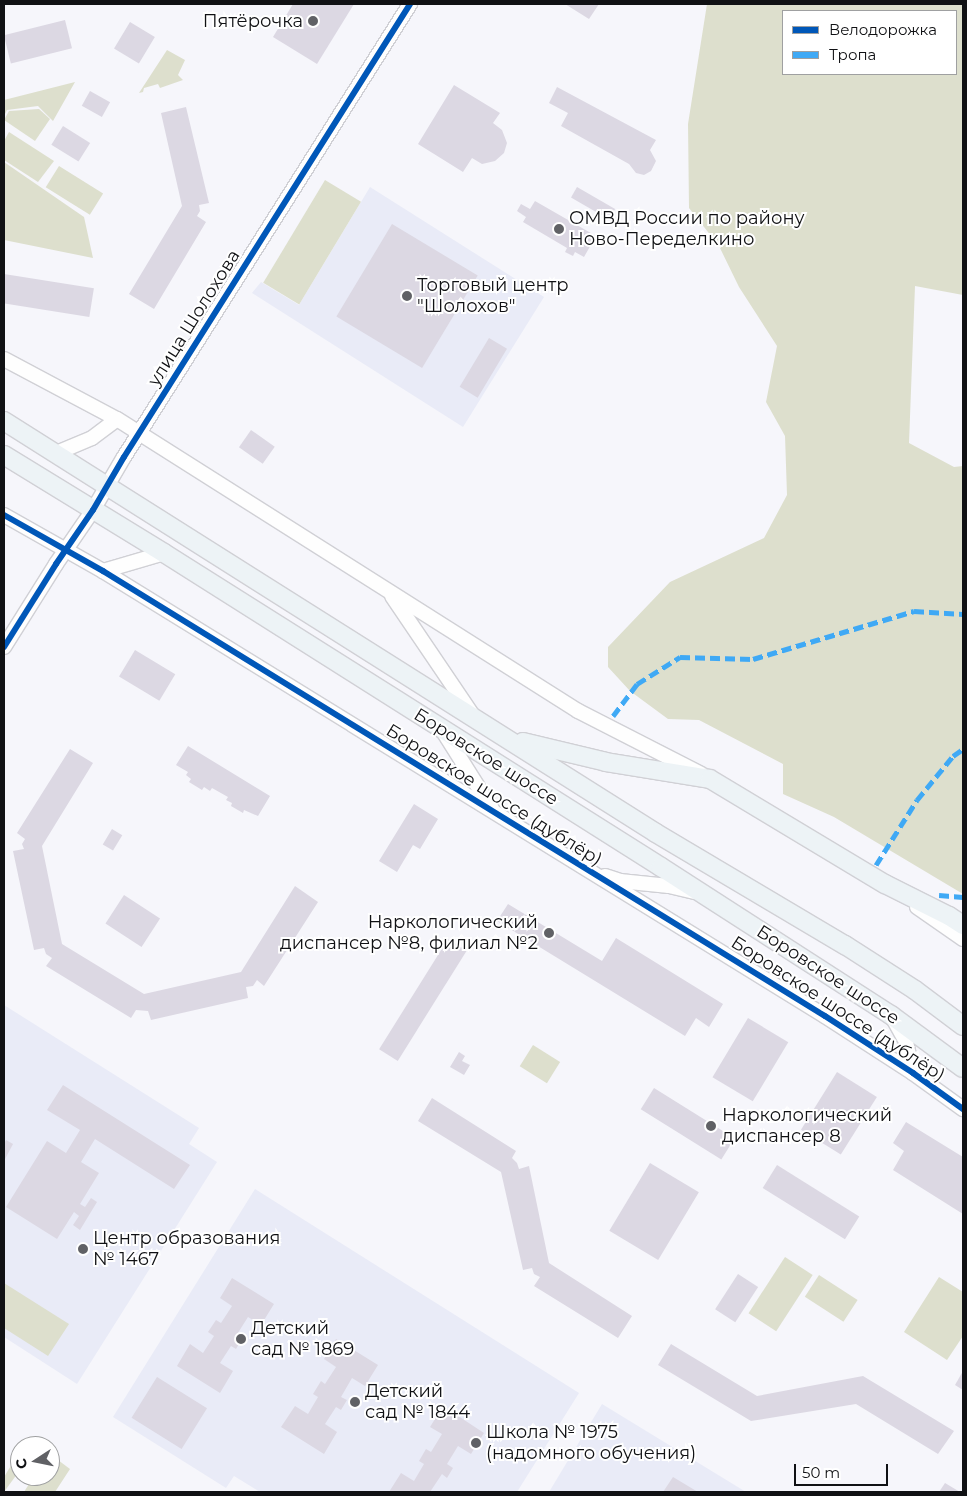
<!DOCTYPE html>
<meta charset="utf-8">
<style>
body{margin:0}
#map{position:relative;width:967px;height:1496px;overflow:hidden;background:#f6f6fb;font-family:Montserrat,sans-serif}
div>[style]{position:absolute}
.built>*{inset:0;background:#e9ebf7}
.green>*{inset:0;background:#dddfcd;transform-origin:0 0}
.building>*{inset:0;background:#dcd8e3;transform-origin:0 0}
.roads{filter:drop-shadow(1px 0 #d0d0d5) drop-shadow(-1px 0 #d0d0d5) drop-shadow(0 1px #d0d0d5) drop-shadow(0 -1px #d0d0d5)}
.minor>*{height:14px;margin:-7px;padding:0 7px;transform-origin:7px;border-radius:7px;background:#fefefe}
.major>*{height:18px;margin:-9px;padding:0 9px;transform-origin:9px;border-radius:9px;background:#edf3f6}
.quiet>*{height:5px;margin-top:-2.5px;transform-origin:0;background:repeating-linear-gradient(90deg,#3fa9f5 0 10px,transparent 0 15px)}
.cycleway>*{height:6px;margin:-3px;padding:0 3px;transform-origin:3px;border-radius:3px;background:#0057b8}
.dots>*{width:14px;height:14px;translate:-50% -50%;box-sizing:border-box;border:2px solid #fff;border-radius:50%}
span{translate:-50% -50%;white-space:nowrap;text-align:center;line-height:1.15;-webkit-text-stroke:4px #fff;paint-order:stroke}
.poi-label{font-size:18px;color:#101114}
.right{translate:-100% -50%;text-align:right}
.left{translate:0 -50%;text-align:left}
.street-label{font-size:18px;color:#101114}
.frame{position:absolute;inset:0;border:5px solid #101114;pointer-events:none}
.legend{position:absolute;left:782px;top:10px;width:175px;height:65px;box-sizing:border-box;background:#fff;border:1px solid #9fa0a1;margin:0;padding:6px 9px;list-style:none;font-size:15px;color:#101114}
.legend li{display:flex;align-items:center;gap:10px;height:25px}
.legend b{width:25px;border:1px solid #9fa0a1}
.north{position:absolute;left:10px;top:1436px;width:50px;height:50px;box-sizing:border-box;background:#fff;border:1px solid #9fa0a1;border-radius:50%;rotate:259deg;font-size:14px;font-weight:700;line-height:20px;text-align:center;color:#101114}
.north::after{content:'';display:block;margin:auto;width:18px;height:22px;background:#606165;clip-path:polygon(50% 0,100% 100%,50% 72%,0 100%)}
.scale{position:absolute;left:794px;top:1464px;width:94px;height:22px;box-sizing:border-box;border:2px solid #101114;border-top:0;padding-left:6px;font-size:15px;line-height:18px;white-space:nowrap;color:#101114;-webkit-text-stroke:4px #fff;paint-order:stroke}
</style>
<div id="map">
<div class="built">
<i style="clip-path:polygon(370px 187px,544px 297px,463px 427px,252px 293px,261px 282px,299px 305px)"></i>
<i style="clip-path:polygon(4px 1005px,199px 1128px,189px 1144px,217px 1162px,77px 1384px,4px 1337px)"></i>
<i style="clip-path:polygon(255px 1189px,579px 1393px,517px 1492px,260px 1492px,234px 1476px,226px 1488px,113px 1417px)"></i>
<i style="clip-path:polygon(602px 1404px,746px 1492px,549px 1492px)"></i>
</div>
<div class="green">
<i style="clip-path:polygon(evenodd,707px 4px,963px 4px,963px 295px,915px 286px,909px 443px,954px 467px,963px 466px,963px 894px,834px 817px,783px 794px,783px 764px,699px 720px,668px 719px,630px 691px,608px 667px,608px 647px,670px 582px,764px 538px,787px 495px,785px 436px,766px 402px,777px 346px,739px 287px,719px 246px,689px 208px,688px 124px,707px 4px,783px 11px,956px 11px,956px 74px,783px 74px,783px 11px)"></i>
<i style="clip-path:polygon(167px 50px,185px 60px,178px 75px,183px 80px,160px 88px,158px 84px,144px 88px,143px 92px,139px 93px)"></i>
<i style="clip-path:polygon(75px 82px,53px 121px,38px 106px,7px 110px,4px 116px,4px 100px)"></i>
<i style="clip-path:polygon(39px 109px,50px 119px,35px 141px,4px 120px,9px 111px)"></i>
<i style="clip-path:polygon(9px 132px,54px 161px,38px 182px,4px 160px,4px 141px)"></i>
<i style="clip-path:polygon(4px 162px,84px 217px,93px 258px,4px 240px)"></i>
<i style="left:59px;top:166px;width:52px;height:25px;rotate:32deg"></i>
<i style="left:325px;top:180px;width:42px;height:120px;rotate:31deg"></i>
<i style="left:533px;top:1045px;width:32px;height:25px;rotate:32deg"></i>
<i style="left:785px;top:1257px;width:33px;height:67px;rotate:33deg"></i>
<i style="left:819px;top:1275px;width:46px;height:26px;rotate:33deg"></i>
<i style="clip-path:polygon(939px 1277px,963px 1292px,963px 1336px,947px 1360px,904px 1332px)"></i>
<i style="clip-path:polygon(4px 1283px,69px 1324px,48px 1356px,4px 1328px)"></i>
<i style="clip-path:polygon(20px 1451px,20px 1470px,4px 1492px,4px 1477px)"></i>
<i style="clip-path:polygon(50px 1454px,70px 1469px,55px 1492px,24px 1492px,34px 1476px,50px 1476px)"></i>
</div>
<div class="building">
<i style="clip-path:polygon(293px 4px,354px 4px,317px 64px,273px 37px)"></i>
<i style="clip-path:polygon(565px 4px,599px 4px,589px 19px)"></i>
<i style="left:65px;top:20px;width:29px;height:63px;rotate:76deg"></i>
<i style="left:130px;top:22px;width:29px;height:31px;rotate:31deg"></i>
<i style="clip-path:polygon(454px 85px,500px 113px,493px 123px,502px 130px,507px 143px,504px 153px,495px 161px,482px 164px,472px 158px,463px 172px,418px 144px)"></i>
<i style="clip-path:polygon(557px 87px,656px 140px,650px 150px,656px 161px,651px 171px,644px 175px,636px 173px,629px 164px,561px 126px,568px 113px,549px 103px)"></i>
<i style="left:90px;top:91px;width:23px;height:17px;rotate:29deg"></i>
<i style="clip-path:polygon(186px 107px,209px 203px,199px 205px,200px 211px,197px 216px,206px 222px,154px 309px,129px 294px,182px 206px,161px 113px)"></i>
<i style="left:63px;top:126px;width:32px;height:22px;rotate:32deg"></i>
<i style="left:577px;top:187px;width:44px;height:12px;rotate:30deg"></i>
<i style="clip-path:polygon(535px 201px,596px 236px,584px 257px,575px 252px,573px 256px,565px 252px,567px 248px,523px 222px,526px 217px,517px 211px,521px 204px,530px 209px)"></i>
<i style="left:392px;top:224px;width:100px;height:108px;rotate:31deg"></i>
<i style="left:4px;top:274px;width:91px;height:29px;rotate:9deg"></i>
<i style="left:489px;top:338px;width:21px;height:57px;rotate:31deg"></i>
<i style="left:251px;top:430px;width:29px;height:21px;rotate:35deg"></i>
<i style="left:135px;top:650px;width:47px;height:31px;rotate:31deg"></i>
<i style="clip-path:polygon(188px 746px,270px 796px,258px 816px,244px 810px,243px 813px,231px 806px,232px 803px,226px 800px,228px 797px,212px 788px,210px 791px,204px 787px,202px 790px,189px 782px,191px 779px,186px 775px,188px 772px,176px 765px)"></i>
<i style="clip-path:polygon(70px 749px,93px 763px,42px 846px,62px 944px,144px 994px,241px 972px,295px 886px,318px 902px,264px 986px,257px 980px,253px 986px,246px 987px,248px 998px,151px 1020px,148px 1011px,136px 1010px,131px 1018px,46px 966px,52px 958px,46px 954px,44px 948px,34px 950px,13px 851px,24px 849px,22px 844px,25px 839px,17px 833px)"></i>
<i style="clip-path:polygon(414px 804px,438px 819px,420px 849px,413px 845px,397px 872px,379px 861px)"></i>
<i style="left:112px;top:829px;width:12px;height:18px;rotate:31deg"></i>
<i style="left:124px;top:895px;width:43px;height:34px;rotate:33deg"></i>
<i style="clip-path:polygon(508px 904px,602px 961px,616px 938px,723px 1004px,709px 1027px,696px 1018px,685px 1036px,497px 921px)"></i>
<i style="left:448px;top:939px;width:22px;height:130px;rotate:32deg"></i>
<i style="left:748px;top:1018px;width:47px;height:69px;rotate:31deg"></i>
<i style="clip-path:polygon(459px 1052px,465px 1056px,462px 1061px,470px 1065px,464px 1075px,450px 1067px)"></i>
<i style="left:837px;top:1072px;width:47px;height:68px;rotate:32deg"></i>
<i style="clip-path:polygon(63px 1085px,190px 1165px,174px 1189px,95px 1139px,81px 1162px,99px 1173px,80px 1204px,85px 1207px,91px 1198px,97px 1202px,80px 1230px,73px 1225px,79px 1216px,74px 1212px,57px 1239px,6px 1207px,47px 1141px,66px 1153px,80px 1130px,47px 1110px)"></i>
<i style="left:654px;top:1088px;width:95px;height:25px;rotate:32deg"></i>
<i style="clip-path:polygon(432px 1098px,516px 1151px,512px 1158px,517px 1163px,519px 1169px,529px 1166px,549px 1263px,632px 1316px,618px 1338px,534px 1286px,540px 1277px,534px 1274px,532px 1268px,523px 1270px,501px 1172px,418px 1121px)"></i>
<i style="clip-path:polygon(906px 1122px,963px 1157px,963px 1214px,893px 1170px,904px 1151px,893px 1143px)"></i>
<i style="clip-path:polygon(6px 1140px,13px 1144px,4px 1161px,4px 1144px)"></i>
<i style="left:650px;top:1163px;width:57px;height:79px;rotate:31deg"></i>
<i style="left:777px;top:1165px;width:97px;height:27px;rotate:32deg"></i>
<i style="left:738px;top:1274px;width:24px;height:42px;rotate:33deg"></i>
<i style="clip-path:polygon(232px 1278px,274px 1304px,261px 1325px,248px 1317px,236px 1336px,242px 1339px,236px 1349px,231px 1346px,220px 1363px,233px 1371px,220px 1393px,177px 1366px,190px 1344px,203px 1353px,214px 1336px,208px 1332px,216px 1320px,221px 1323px,232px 1306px,220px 1298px)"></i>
<i style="clip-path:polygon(336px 1339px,378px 1365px,365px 1386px,352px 1378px,341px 1397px,347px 1400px,341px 1410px,336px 1407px,325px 1424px,337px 1432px,324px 1454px,281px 1427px,295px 1406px,308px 1414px,318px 1397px,313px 1394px,321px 1381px,325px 1384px,336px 1367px,324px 1359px)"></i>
<i style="clip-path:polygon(671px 1344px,757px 1396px,863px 1376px,954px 1431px,938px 1454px,856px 1404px,751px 1421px,658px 1365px)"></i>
<i style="clip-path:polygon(963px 1371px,963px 1390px,955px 1385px)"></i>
<i style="left:157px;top:1377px;width:59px;height:48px;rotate:32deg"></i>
<i style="clip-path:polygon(443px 1406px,484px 1433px,471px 1454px,458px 1446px,447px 1464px,453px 1468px,447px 1478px,442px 1474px,430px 1492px,389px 1492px,401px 1473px,414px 1481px,424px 1464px,419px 1461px,426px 1449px,431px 1452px,442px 1434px,430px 1427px)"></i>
<i style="clip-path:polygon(673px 1477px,698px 1492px,663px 1492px)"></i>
<i style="clip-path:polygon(945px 1483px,960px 1492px,939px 1492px)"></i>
</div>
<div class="roads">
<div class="minor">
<i style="left:4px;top:359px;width:128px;rotate:28deg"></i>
<i style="left:117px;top:419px;width:546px;rotate:32.35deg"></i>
<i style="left:578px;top:711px;width:138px;rotate:27.1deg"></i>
<i style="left:54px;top:454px;width:41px;rotate:-22.8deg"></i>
<i style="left:92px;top:438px;width:31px;rotate:-37deg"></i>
<i style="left:4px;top:515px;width:114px;rotate:29.5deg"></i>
<i style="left:103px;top:571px;width:848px;rotate:31.65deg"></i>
<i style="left:825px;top:1016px;width:105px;rotate:32.9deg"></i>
<i style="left:913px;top:1073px;width:62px;rotate:35.8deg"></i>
<i style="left:103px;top:571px;width:64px;rotate:-16.4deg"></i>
<i style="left:392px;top:596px;width:146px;rotate:55.9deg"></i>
<i style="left:4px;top:647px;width:98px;rotate:-57.9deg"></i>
<i style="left:56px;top:564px;width:65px;rotate:-55.6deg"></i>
<i style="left:93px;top:510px;width:61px;rotate:-59.7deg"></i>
<i style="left:124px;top:457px;width:536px;rotate:-57.73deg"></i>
<i style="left:441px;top:728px;width:96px;rotate:57.8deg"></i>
<i style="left:605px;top:876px;width:16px;rotate:18deg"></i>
<i style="left:620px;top:881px;width:49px;rotate:5.8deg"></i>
<i style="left:669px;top:886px;width:26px;rotate:13deg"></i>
<i style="left:917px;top:907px;width:56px;rotate:34.8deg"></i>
<i style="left:894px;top:1020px;width:25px;rotate:61deg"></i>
<i style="left:906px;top:1042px;width:32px;rotate:77deg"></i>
</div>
<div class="major">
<i style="left:4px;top:421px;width:771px;rotate:32.29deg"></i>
<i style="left:656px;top:833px;width:220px;rotate:30.7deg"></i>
<i style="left:845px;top:945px;width:83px;rotate:32.7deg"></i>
<i style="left:915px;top:990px;width:60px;rotate:36.9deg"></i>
<i style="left:4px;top:455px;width:188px;rotate:31.5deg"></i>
<i style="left:164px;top:553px;width:588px;rotate:32.28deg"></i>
<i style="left:661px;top:867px;width:274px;rotate:32.8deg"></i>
<i style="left:891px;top:1015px;width:89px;rotate:36.4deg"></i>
<i style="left:523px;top:742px;width:85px;rotate:13.5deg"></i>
<i style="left:606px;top:762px;width:105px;rotate:9.3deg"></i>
<i style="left:710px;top:779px;width:204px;rotate:31deg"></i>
<i style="left:885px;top:884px;width:72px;rotate:26.6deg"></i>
<i style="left:949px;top:916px;width:17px;rotate:33deg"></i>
</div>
</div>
<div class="quiet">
<i style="left:613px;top:716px;width:40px;rotate:-53deg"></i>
<i style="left:637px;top:684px;width:51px;rotate:-32.1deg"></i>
<i style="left:680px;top:657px;width:73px;rotate:1.6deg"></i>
<i style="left:753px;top:659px;width:168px;rotate:-16.6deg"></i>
<i style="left:914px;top:611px;width:49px;rotate:3.5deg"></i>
<i style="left:876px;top:865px;width:77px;rotate:-57.8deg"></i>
<i style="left:917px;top:800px;width:57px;rotate:-50.7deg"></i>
<i style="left:953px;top:756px;width:12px;rotate:-35deg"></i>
<i style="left:939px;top:895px;width:24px;rotate:5deg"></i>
</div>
<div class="cycleway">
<i style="left:4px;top:515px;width:114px;rotate:29.5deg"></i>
<i style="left:103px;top:571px;width:848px;rotate:31.65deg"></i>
<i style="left:825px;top:1016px;width:105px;rotate:32.9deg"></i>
<i style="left:913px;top:1073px;width:62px;rotate:35.8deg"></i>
<i style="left:4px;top:647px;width:98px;rotate:-57.9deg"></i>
<i style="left:56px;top:564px;width:65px;rotate:-55.6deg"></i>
<i style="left:93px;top:510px;width:61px;rotate:-59.7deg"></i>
<i style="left:124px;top:457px;width:536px;rotate:-57.73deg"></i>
</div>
<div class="dots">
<i style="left:313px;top:21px;background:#606165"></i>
<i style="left:559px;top:229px;background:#606165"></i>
<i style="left:407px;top:296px;background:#606165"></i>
<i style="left:549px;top:933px;background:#606165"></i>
<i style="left:711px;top:1126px;background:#606165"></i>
<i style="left:83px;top:1249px;background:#606165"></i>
<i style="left:241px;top:1339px;background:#606165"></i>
<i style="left:355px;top:1402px;background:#606165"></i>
<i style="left:476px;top:1443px;background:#606165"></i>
</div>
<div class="poi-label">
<span class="right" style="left:303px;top:21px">Пятёрочка</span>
<span class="left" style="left:569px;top:229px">ОМВД России по району<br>Ново-Переделкино</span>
<span class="left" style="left:417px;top:296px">Торговый центр<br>"Шолохов"</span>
<span class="right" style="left:538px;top:933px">Наркологический<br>диспансер №8, филиал №2</span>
<span class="left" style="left:722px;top:1126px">Наркологический<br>диспансер 8</span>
<span class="left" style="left:93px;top:1249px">Центр образования<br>№ 1467</span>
<span class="left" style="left:251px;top:1339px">Детский<br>сад № 1869</span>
<span class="left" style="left:365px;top:1402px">Детский<br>сад № 1844</span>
<span class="left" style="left:486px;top:1443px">Школа № 1975<br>(надомного обучения)</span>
</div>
<div class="street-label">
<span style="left:194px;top:318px;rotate:-58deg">улица Шолохова</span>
<span style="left:486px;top:757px;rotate:32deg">Боровское шоссе</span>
<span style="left:494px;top:795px;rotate:32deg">Боровское шоссе (дублёр)</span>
<span style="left:828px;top:975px;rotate:33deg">Боровское шоссе</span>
<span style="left:838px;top:1009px;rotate:33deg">Боровское шоссе (дублёр)</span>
</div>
<div class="frame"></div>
<ul class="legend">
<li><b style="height:6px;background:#0057b8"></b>Велодорожка</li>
<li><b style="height:6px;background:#3fa9f5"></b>Тропа</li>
</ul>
<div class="north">С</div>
<div class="scale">50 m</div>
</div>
